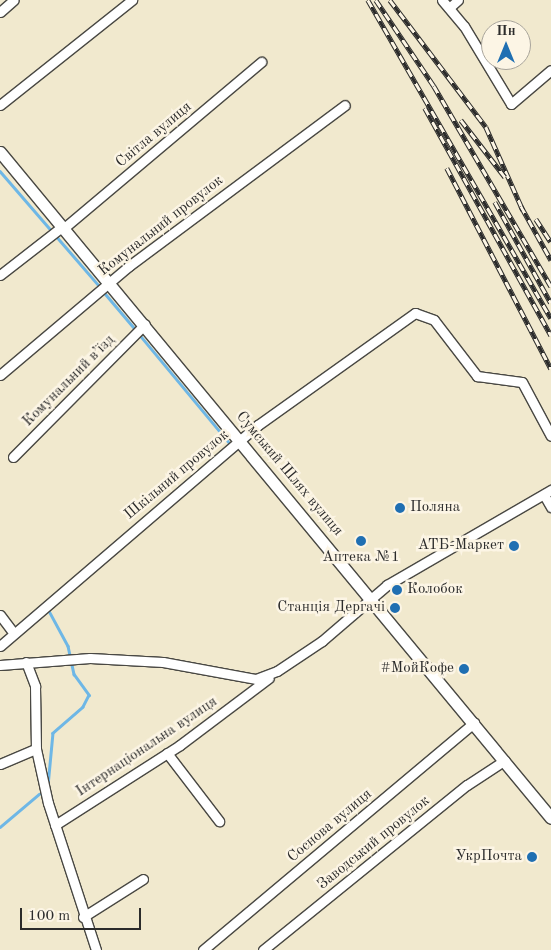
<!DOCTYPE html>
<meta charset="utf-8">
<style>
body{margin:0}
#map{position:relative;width:551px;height:950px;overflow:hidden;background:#f1e9ce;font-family:"Old Standard TT",serif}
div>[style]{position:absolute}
.stream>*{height:2.5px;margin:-1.25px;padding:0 1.25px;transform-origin:1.25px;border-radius:1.25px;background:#6eb7e6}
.roads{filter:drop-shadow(1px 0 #494843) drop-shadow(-1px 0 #494843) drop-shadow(0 1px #494843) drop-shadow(0 -1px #494843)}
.minor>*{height:9px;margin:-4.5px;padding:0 4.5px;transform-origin:4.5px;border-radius:4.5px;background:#fff}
.major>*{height:11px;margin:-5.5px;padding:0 5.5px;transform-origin:5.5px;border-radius:5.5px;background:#fff}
.rail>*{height:4.5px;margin-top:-2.25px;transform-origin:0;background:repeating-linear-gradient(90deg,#fcf5e5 0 8px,#2b2b2b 0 16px);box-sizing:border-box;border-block:1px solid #2b2b2b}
.dots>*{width:14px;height:14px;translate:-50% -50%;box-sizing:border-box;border:2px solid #fcf5e5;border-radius:50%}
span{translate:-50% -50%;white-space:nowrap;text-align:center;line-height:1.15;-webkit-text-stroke:5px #fcf5e5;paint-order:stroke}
.street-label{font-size:15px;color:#2b2b2b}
.poi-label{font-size:15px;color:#2b2b2b}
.left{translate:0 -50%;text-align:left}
.right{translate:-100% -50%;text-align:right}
.north{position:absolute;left:481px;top:20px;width:50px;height:50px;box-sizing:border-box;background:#fcf5e5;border:1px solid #a8a49b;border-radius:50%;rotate:0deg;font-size:14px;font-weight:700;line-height:20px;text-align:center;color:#2b2b2b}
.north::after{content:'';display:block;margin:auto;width:18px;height:22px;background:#1f6fb2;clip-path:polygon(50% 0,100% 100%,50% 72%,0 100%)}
.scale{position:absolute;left:20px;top:908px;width:121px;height:22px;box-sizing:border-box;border:2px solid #2b2b2b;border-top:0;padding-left:6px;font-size:15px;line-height:18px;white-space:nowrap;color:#2b2b2b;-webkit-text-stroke:4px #fcf5e5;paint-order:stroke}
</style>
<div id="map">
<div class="stream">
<i style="left:0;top:171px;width:153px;rotate:49.2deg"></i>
<i style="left:103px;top:291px;width:50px;rotate:49.9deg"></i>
<i style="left:139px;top:334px;width:144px;rotate:50.3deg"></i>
<i style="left:200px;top:480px;width:46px;rotate:-42.4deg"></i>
<i style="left:48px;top:609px;width:42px;rotate:61.6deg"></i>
<i style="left:68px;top:646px;width:29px;rotate:78deg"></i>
<i style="left:74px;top:674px;width:26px;rotate:54deg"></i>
<i style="left:89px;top:695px;width:13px;rotate:117deg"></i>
<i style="left:83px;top:707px;width:40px;rotate:139deg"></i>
<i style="left:53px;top:733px;width:53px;rotate:95.4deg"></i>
<i style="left:0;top:827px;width:51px;rotate:-40.2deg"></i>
</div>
<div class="roads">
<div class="minor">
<i style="left:442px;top:0;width:34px;rotate:50deg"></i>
<i style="left:464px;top:26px;width:91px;rotate:58.9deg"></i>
<i style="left:511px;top:104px;width:52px;rotate:-40.4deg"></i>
<i style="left:449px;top:8px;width:12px;rotate:-42deg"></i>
<i style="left:0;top:12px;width:18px;rotate:-41deg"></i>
<i style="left:0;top:105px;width:169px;rotate:-38.5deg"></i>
<i style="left:64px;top:228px;width:258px;rotate:-40.1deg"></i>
<i style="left:0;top:275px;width:80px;rotate:-37.9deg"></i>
<i style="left:0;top:375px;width:169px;rotate:-40.2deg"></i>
<i style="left:129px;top:266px;width:269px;rotate:-36.7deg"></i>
<i style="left:13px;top:457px;width:187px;rotate:-45.2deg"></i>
<i style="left:544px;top:495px;width:14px;rotate:60deg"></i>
<i style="left:0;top:615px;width:21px;rotate:53deg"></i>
<i style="left:0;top:646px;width:340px;rotate:-40.6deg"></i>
<i style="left:258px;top:425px;width:193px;rotate:-35.5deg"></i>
<i style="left:415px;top:313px;width:20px;rotate:20deg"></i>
<i style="left:434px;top:320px;width:71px;rotate:52.5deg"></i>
<i style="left:477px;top:376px;width:45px;rotate:7.6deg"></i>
<i style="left:522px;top:382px;width:61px;rotate:61.8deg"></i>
<i style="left:26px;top:662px;width:26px;rotate:69deg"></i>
<i style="left:35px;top:686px;width:63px;rotate:89.1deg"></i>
<i style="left:36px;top:749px;width:55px;rotate:77.5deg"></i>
<i style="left:48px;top:803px;width:155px;rotate:71.9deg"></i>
<i style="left:0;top:665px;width:90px;rotate:-4.4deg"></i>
<i style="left:90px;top:658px;width:73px;rotate:3.1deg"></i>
<i style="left:163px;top:662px;width:95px;rotate:10.4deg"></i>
<i style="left:256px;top:679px;width:22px;rotate:-21deg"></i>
<i style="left:277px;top:671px;width:54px;rotate:-33.7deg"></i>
<i style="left:322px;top:641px;width:86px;rotate:-40.7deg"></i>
<i style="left:387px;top:585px;width:190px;rotate:-30.1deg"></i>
<i style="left:167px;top:753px;width:86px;rotate:52.6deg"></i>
<i style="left:0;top:764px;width:39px;rotate:-23deg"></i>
<i style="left:55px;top:825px;width:148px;rotate:-32.6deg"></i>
<i style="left:180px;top:745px;width:111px;rotate:-37deg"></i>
<i style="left:83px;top:917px;width:71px;rotate:-32.3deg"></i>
<i style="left:203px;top:950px;width:354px;rotate:-40deg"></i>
<i style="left:263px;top:950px;width:262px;rotate:-39deg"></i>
<i style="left:467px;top:785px;width:45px;rotate:-33.3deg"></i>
</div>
<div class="major">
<i style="left:0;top:152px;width:864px;rotate:50.4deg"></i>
</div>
</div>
<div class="rail">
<i style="left:368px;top:0;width:367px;rotate:60.1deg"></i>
<i style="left:376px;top:0;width:104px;rotate:56deg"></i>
<i style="left:434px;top:86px;width:232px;rotate:59.7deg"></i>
<i style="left:390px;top:0;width:159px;rotate:52.9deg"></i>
<i style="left:486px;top:127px;width:91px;rotate:66deg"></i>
<i style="left:425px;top:108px;width:260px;rotate:61deg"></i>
<i style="left:461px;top:120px;width:72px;rotate:52.3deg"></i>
<i style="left:447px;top:168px;width:226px;rotate:62.6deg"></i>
<i style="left:495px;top:202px;width:115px;rotate:61deg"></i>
<i style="left:521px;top:206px;width:62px;rotate:60.9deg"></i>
<i style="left:536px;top:219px;width:27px;rotate:57deg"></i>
</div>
<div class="dots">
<i style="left:400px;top:508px;background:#1f6fb2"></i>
<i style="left:361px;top:541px;background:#1f6fb2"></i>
<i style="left:514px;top:546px;background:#1f6fb2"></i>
<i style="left:397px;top:590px;background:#1f6fb2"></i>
<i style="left:395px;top:608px;background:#1f6fb2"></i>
<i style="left:464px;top:669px;background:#1f6fb2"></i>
<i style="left:532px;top:857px;background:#1f6fb2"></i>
</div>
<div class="street-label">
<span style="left:154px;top:135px;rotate:-40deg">Світла вулиця</span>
<span style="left:161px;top:226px;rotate:-38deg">Комунальний провулок</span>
<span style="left:69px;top:381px;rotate:-45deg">Комунальний в’їзд</span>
<span style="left:289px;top:474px;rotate:50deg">Сумський Шлях вулиця</span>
<span style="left:177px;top:475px;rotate:-40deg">Шкільний провулок</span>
<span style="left:147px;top:747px;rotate:-34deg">Інтернаціональна вулиця</span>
<span style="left:330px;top:826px;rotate:-40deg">Соснова вулиця</span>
<span style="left:374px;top:843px;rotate:-39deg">Заводський провулок</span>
</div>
<div class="poi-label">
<span class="left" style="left:410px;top:508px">Поляна</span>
<span class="right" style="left:504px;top:546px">АТБ-Маркет</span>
<span style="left:361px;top:558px">Аптека №1</span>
<span class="left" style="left:407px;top:590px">Колобок</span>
<span class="right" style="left:385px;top:608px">Станція Дергачі</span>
<span class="right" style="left:454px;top:669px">#МойКофе</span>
<span class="right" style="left:522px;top:857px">УкрПочта</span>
</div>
<div class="north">Пн</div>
<div class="scale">100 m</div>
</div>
